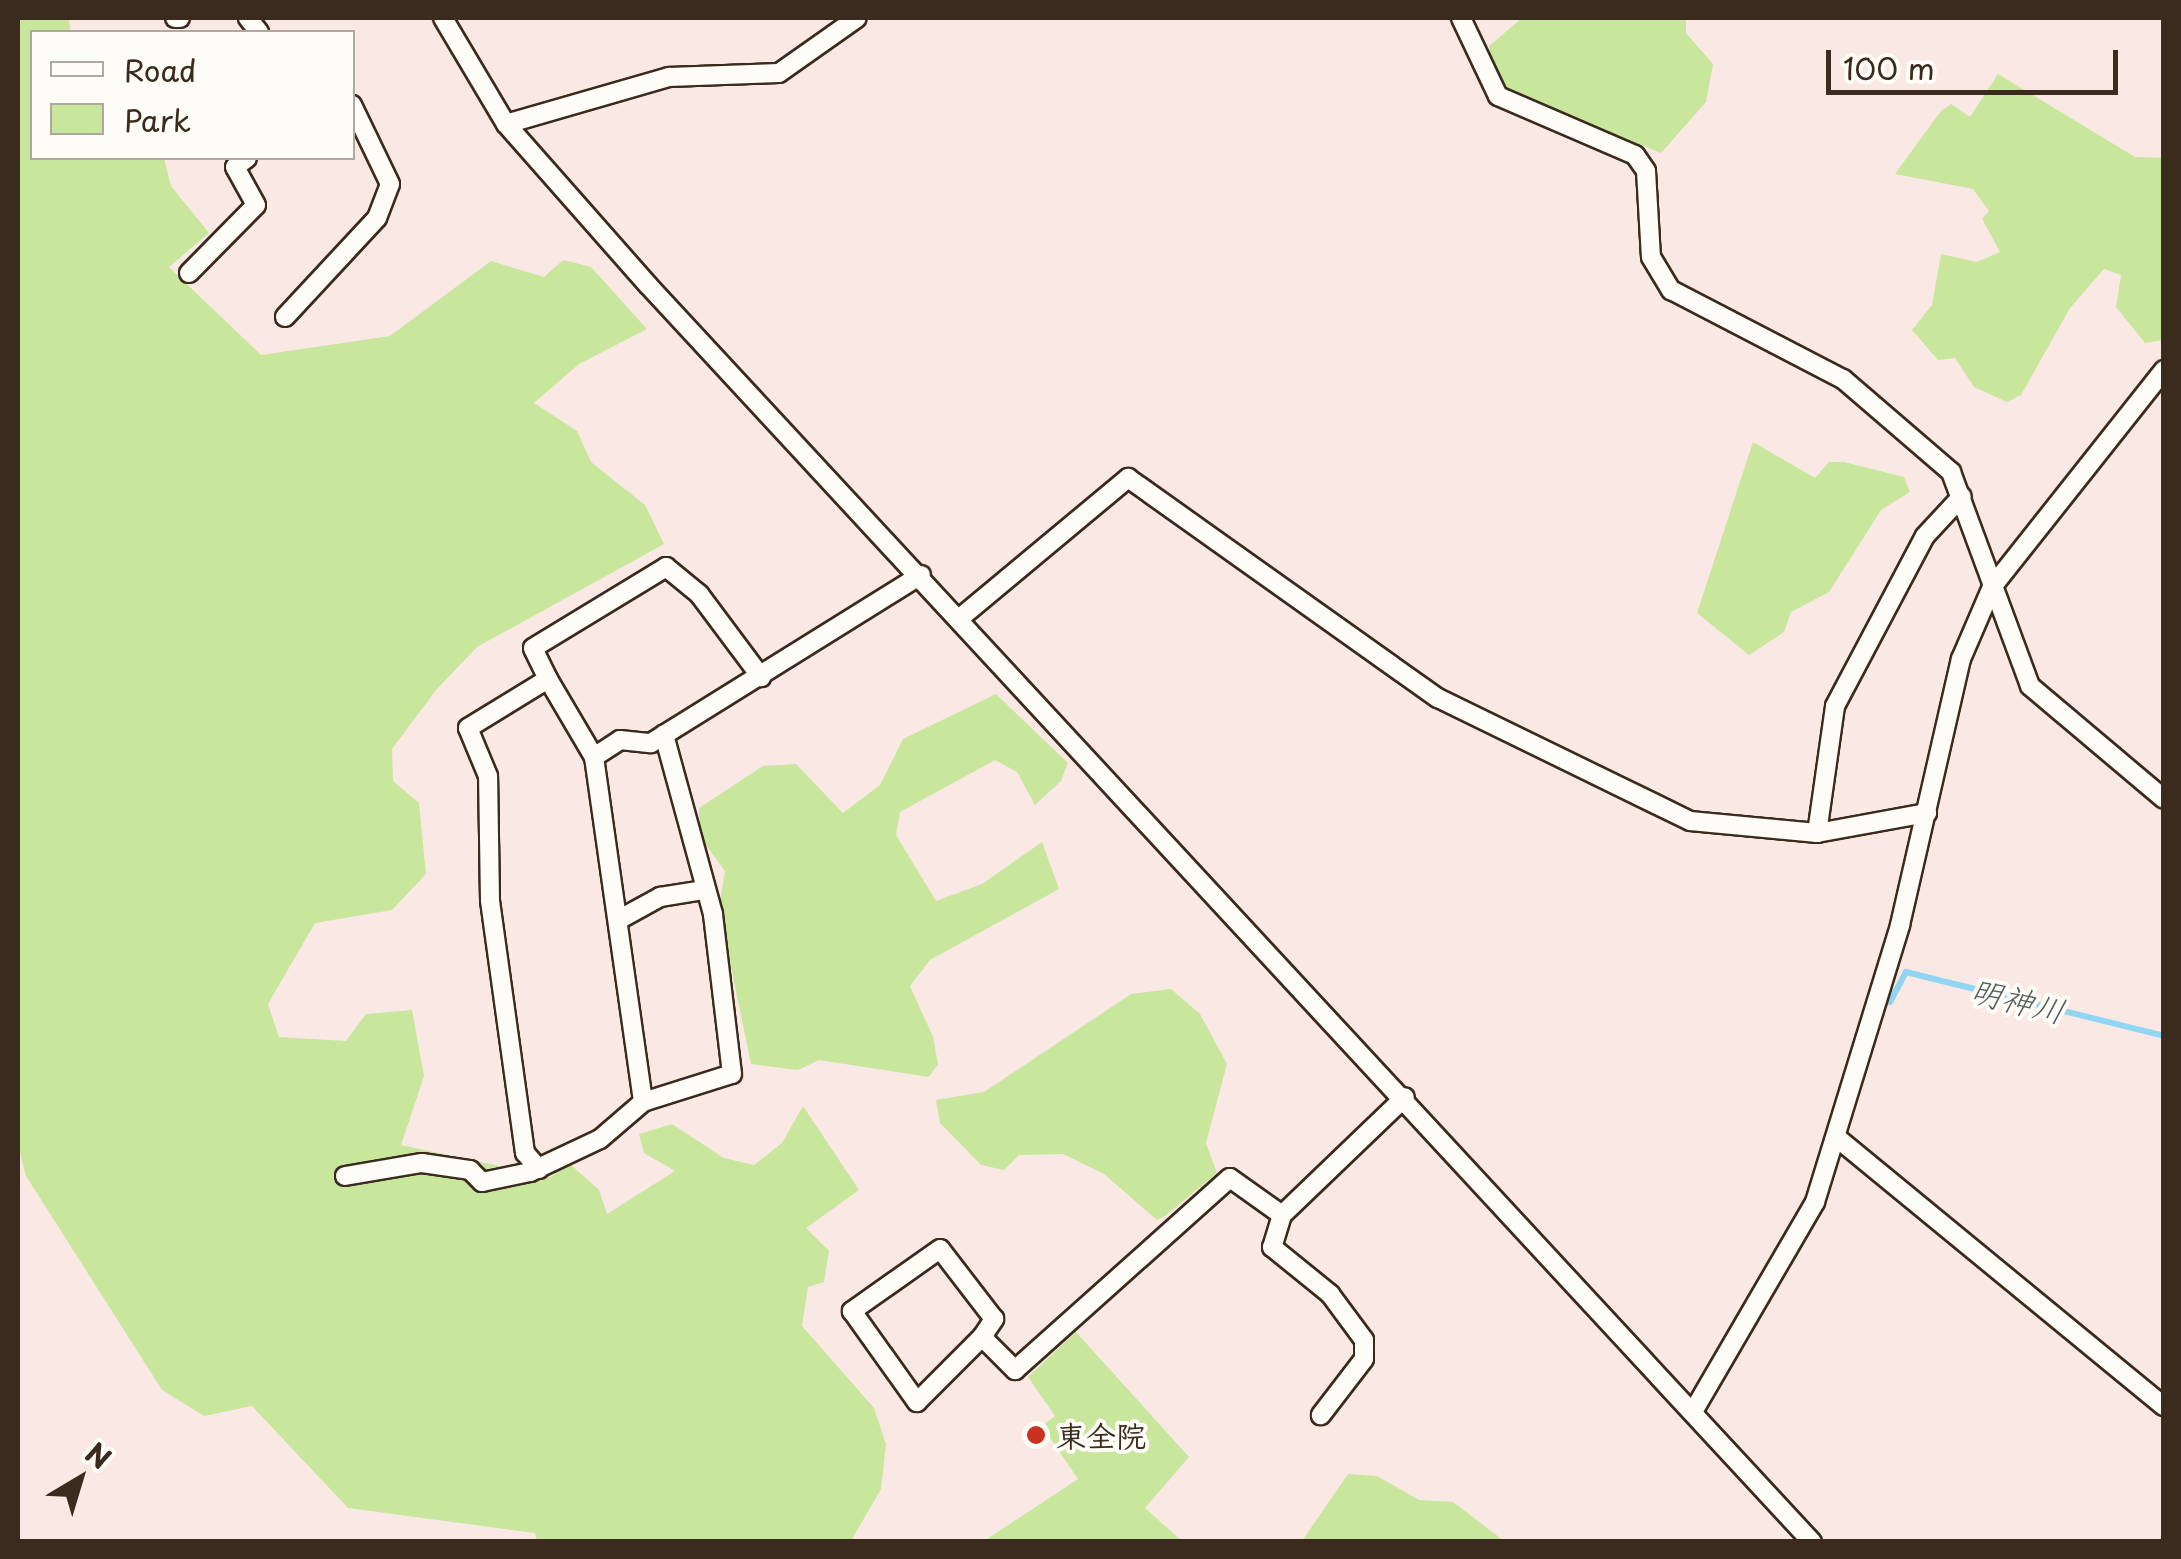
<!DOCTYPE html>
<meta charset="utf-8">
<style>
body{margin:0}
#map{position:relative;width:2181px;height:1559px;overflow:hidden;background:#fae8e4;font-family:"Playpen Sans","Klee One",sans-serif}
div>[style]{position:absolute}
.green>*{inset:0;background:#c9e69d}
.stream>*{height:6px;margin:-3px;padding:0 3px;transform-origin:3px;border-radius:3px;background:#90d6f2}
.roads{filter:drop-shadow(2px 0 #3b2a1e) drop-shadow(-2px 0 #3b2a1e) drop-shadow(0 2px #3b2a1e) drop-shadow(0 -2px #3b2a1e)}
.street>*{height:18px;margin:-9px;padding:0 9px;transform-origin:9px;border-radius:9px;background:#fdfcf7}
.dots>*{width:28px;height:28px;translate:-50% -50%;box-sizing:border-box;border:5px solid #fdfcf7;border-radius:50%}
span{translate:-50% -50%;white-space:nowrap;text-align:center;line-height:1.15;-webkit-text-stroke:8px #fdfcf7;paint-order:stroke}
.poi-label{font-size:30px;color:#3b2a1e;font-weight:700}
.left{translate:0 -50%;text-align:left}
.water-label{font-size:32px;color:#545e5e;font-style:italic}
.frame{position:absolute;inset:0;border:20px solid #3b2a1e;pointer-events:none}
.legend{position:absolute;left:30px;top:30px;width:325px;height:130px;box-sizing:border-box;background:#fdfcf7;border:2px solid #afa8a0;margin:0;padding:12px 18px;list-style:none;font-size:30px;color:#3b2a1e}
.legend li{display:flex;align-items:center;gap:20px;height:50px}
.legend b{width:50px;border:2px solid #afa8a0}
.north{position:absolute;left:30px;top:1429px;width:100px;height:100px;-webkit-text-stroke:8px #fdfcf7;paint-order:stroke;rotate:38deg;font-size:28px;font-weight:700;line-height:40px;text-align:center;color:#3b2a1e}
.north::after{content:'';display:block;margin:auto;width:35px;height:45px;background:#3b2a1e;clip-path:polygon(50% 0,100% 100%,50% 72%,0 100%)}
.scale{position:absolute;left:1826px;top:50px;width:292px;height:45px;box-sizing:border-box;border:5px solid #3b2a1e;border-top:0;padding-left:12px;font-size:30px;line-height:35px;white-space:nowrap;color:#3b2a1e;-webkit-text-stroke:8px #fdfcf7;paint-order:stroke}
</style>
<div id="map">
<div class="green">
<i style="clip-path:polygon(18px 18px,69px 18px,70px 32px,32px 32px,32px 158px,164px 158px,171px 186px,209px 233px,169px 267px,261px 355px,390px 336px,491px 261px,544px 277px,563px 260px,591px 267px,647px 329px,579px 364px,534px 403px,577px 431px,591px 462px,645px 505px,664px 544px,477px 647px,436px 690px,392px 749px,393px 781px,419px 803px,426px 874px,392px 910px,315px 923px,268px 1004px,279px 1037px,346px 1041px,366px 1014px,412px 1010px,424px 1076px,401px 1145px,551px 1177px,569px 1163px,599px 1190px,607px 1214px,675px 1171px,644px 1153px,639px 1134px,672px 1124px,724px 1158px,754px 1165px,782px 1143px,803px 1106px,859px 1190px,806px 1228px,829px 1251px,824px 1282px,808px 1287px,802px 1326px,874px 1408px,886px 1444px,881px 1489px,851px 1541px,537px 1541px,535px 1533px,348px 1508px,252px 1406px,204px 1416px,162px 1390px,26px 1176px,18px 1145px)"></i>
<i style="clip-path:polygon(1522px 18px,1686px 18px,1686px 33px,1713px 64px,1706px 102px,1661px 153px,1553px 109px,1506px 111px,1494px 99px,1489px 46px)"></i>
<i style="clip-path:polygon(1998px 74px,2135px 157px,2164px 158px,2163px 340px,2145px 343px,2116px 307px,2121px 275px,2104px 269px,2070px 308px,2021px 395px,2007px 402px,1974px 387px,1955px 358px,1938px 360px,1912px 330px,1932px 305px,1941px 254px,1977px 262px,2000px 252px,1982px 219px,1989px 211px,1973px 189px,1895px 174px,1941px 111px,1951px 104px,1970px 117px)"></i>
<i style="clip-path:polygon(1753px 442px,1815px 478px,1829px 462px,1844px 462px,1904px 477px,1910px 492px,1881px 510px,1829px 592px,1791px 612px,1784px 632px,1749px 655px,1697px 613px)"></i>
<i style="clip-path:polygon(996px 694px,1068px 763px,1061px 781px,1035px 805px,1017px 772px,995px 760px,900px 812px,896px 835px,936px 901px,982px 884px,1042px 842px,1059px 889px,930px 960px,910px 986px,933px 1037px,938px 1064px,929px 1077px,819px 1060px,798px 1070px,751px 1064px,719px 909px,725px 871px,700px 837px,699px 808px,763px 766px,796px 764px,843px 813px,880px 785px,903px 739px)"></i>
<i style="clip-path:polygon(1171px 989px,1200px 1014px,1227px 1064px,1206px 1143px,1217px 1173px,1165px 1216px,1157px 1220px,1104px 1174px,1063px 1154px,1019px 1155px,1004px 1170px,981px 1165px,940px 1123px,936px 1100px,984px 1092px,1131px 994px)"></i>
<i style="clip-path:polygon(1076px 1332px,1189px 1457px,1145px 1508px,1182px 1541px,984px 1541px,1078px 1479px,1042px 1426px,1055px 1416px,1028px 1377px)"></i>
<i style="clip-path:polygon(1348px 1474px,1377px 1476px,1419px 1500px,1453px 1502px,1504px 1541px,1302px 1541px)"></i>
</div>
<div class="stream">
<i style="left:1890px;top:1002px;width:34px;rotate:-62deg"></i>
<i style="left:1906px;top:972px;width:266px;rotate:13.9deg"></i>
</div>
<div class="roads">
<div class="street">
<i style="left:175px;top:18px;width:5px"></i>
<i style="left:248px;top:18px;width:18px;rotate:52deg"></i>
<i style="left:443px;top:18px;width:123px;rotate:59.3deg"></i>
<i style="left:506px;top:124px;width:215px;rotate:48.6deg"></i>
<i style="left:648px;top:285px;width:1713px;rotate:47.2deg"></i>
<i style="left:1461px;top:18px;width:86px;rotate:64.6deg"></i>
<i style="left:1498px;top:96px;width:149px;rotate:23.3deg"></i>
<i style="left:1635px;top:155px;width:19px;rotate:55deg"></i>
<i style="left:1646px;top:171px;width:86px;rotate:86.7deg"></i>
<i style="left:1651px;top:257px;width:39px;rotate:59deg"></i>
<i style="left:1671px;top:290px;width:194px;rotate:27.4deg"></i>
<i style="left:1843px;top:379px;width:143px;rotate:40.7deg"></i>
<i style="left:1951px;top:472px;width:228px;rotate:69.7deg"></i>
<i style="left:2030px;top:686px;width:175px;rotate:40.1deg"></i>
<i style="left:506px;top:124px;width:170px;rotate:-16.1deg"></i>
<i style="left:669px;top:77px;width:110px;rotate:-2.1deg"></i>
<i style="left:779px;top:73px;width:95px;rotate:-35.2deg"></i>
<i style="left:189px;top:273px;width:95px;rotate:-45.4deg"></i>
<i style="left:256px;top:205px;width:43px;rotate:-118.9deg"></i>
<i style="left:235px;top:167px;width:15px;rotate:-37deg"></i>
<i style="left:285px;top:317px;width:135px;rotate:-47.1deg"></i>
<i style="left:377px;top:218px;width:36px;rotate:-69deg"></i>
<i style="left:390px;top:184px;width:88px;rotate:-115.7deg"></i>
<i style="left:960px;top:618px;width:219px;rotate:-39.8deg"></i>
<i style="left:1128px;top:478px;width:380px;rotate:35.4deg"></i>
<i style="left:1438px;top:698px;width:280px;rotate:26deg"></i>
<i style="left:1690px;top:821px;width:128px;rotate:5.4deg"></i>
<i style="left:1817px;top:833px;width:112px;rotate:-10.3deg"></i>
<i style="left:548px;top:679px;width:34px;rotate:-116deg"></i>
<i style="left:533px;top:648px;width:156px;rotate:-31.3deg"></i>
<i style="left:666px;top:567px;width:43px;rotate:39.3deg"></i>
<i style="left:699px;top:594px;width:104px;rotate:53.2deg"></i>
<i style="left:594px;top:757px;width:31px;rotate:-33deg"></i>
<i style="left:620px;top:740px;width:31px;rotate:6deg"></i>
<i style="left:651px;top:743px;width:318px;rotate:-31.9deg"></i>
<i style="left:1817px;top:833px;width:128px;rotate:-81.9deg"></i>
<i style="left:1835px;top:706px;width:192px;rotate:-62.1deg"></i>
<i style="left:1925px;top:536px;width:54px;rotate:-47.2deg"></i>
<i style="left:620px;top:919px;width:46px;rotate:-28.8deg"></i>
<i style="left:660px;top:897px;width:45px;rotate:-9deg"></i>
<i style="left:1836px;top:1137px;width:424px;rotate:39.4deg"></i>
<i style="left:539px;top:1169px;width:21px;rotate:-131deg"></i>
<i style="left:525px;top:1153px;width:255px;rotate:-97.9deg"></i>
<i style="left:490px;top:900px;width:124px;rotate:-90.9deg"></i>
<i style="left:488px;top:776px;width:52px;rotate:-112.6deg"></i>
<i style="left:468px;top:728px;width:94px;rotate:-31.5deg"></i>
<i style="left:548px;top:679px;width:91px;rotate:59.5deg"></i>
<i style="left:594px;top:757px;width:348px;rotate:81.9deg"></i>
<i style="left:345px;top:1176px;width:78px;rotate:-9.6deg"></i>
<i style="left:422px;top:1163px;width:49px;rotate:8.3deg"></i>
<i style="left:470px;top:1170px;width:17px;rotate:45deg"></i>
<i style="left:482px;top:1182px;width:49px;rotate:-11.8deg"></i>
<i style="left:530px;top:1172px;width:77px;rotate:-25.2deg"></i>
<i style="left:600px;top:1139px;width:57px;rotate:-40.7deg"></i>
<i style="left:643px;top:1102px;width:93px;rotate:-17.5deg"></i>
<i style="left:732px;top:1074px;width:161px;rotate:-96.8deg"></i>
<i style="left:713px;top:914px;width:186px;rotate:-105.3deg"></i>
<i style="left:1282px;top:1215px;width:34px;rotate:107deg"></i>
<i style="left:1272px;top:1247px;width:75px;rotate:39deg"></i>
<i style="left:1330px;top:1294px;width:57px;rotate:53.5deg"></i>
<i style="left:1364px;top:1340px;width:19px;rotate:90deg"></i>
<i style="left:1364px;top:1359px;width:71px;rotate:127.5deg"></i>
<i style="left:982px;top:1337px;width:22px;rotate:-56deg"></i>
<i style="left:994px;top:1319px;width:88px;rotate:-127.6deg"></i>
<i style="left:940px;top:1249px;width:108px;rotate:144.8deg"></i>
<i style="left:852px;top:1311px;width:112px;rotate:54.5deg"></i>
<i style="left:917px;top:1402px;width:92px;rotate:-45deg"></i>
<i style="left:982px;top:1337px;width:47px;rotate:45deg"></i>
<i style="left:1015px;top:1370px;width:288px;rotate:-41.8deg"></i>
<i style="left:1230px;top:1178px;width:64px;rotate:35.4deg"></i>
<i style="left:1282px;top:1215px;width:170px;rotate:-43.8deg"></i>
<i style="left:1694px;top:1410px;width:241px;rotate:-59.8deg"></i>
<i style="left:1815px;top:1202px;width:290px;rotate:-72.9deg"></i>
<i style="left:1900px;top:925px;width:273px;rotate:-77.1deg"></i>
<i style="left:1961px;top:659px;width:78px;rotate:-66.7deg"></i>
<i style="left:1992px;top:587px;width:277px;rotate:-51.6deg"></i>
</div>
</div>
<div class="dots">
<i style="left:1036px;top:1435px;background:#c8321e"></i>
</div>
<div class="poi-label">
<span class="left" style="left:1056px;top:1435px">東全院</span>
</div>
<div class="water-label">
<span style="left:2018px;top:1000px;rotate:14deg">明神川</span>
</div>
<div class="frame"></div>
<ul class="legend">
<li><b style="height:12px;background:#fdfcf7"></b>Road</li>
<li><b style="height:28px;background:#c9e69d"></b>Park</li>
</ul>
<div class="north">N</div>
<div class="scale">100 m</div>
</div>
